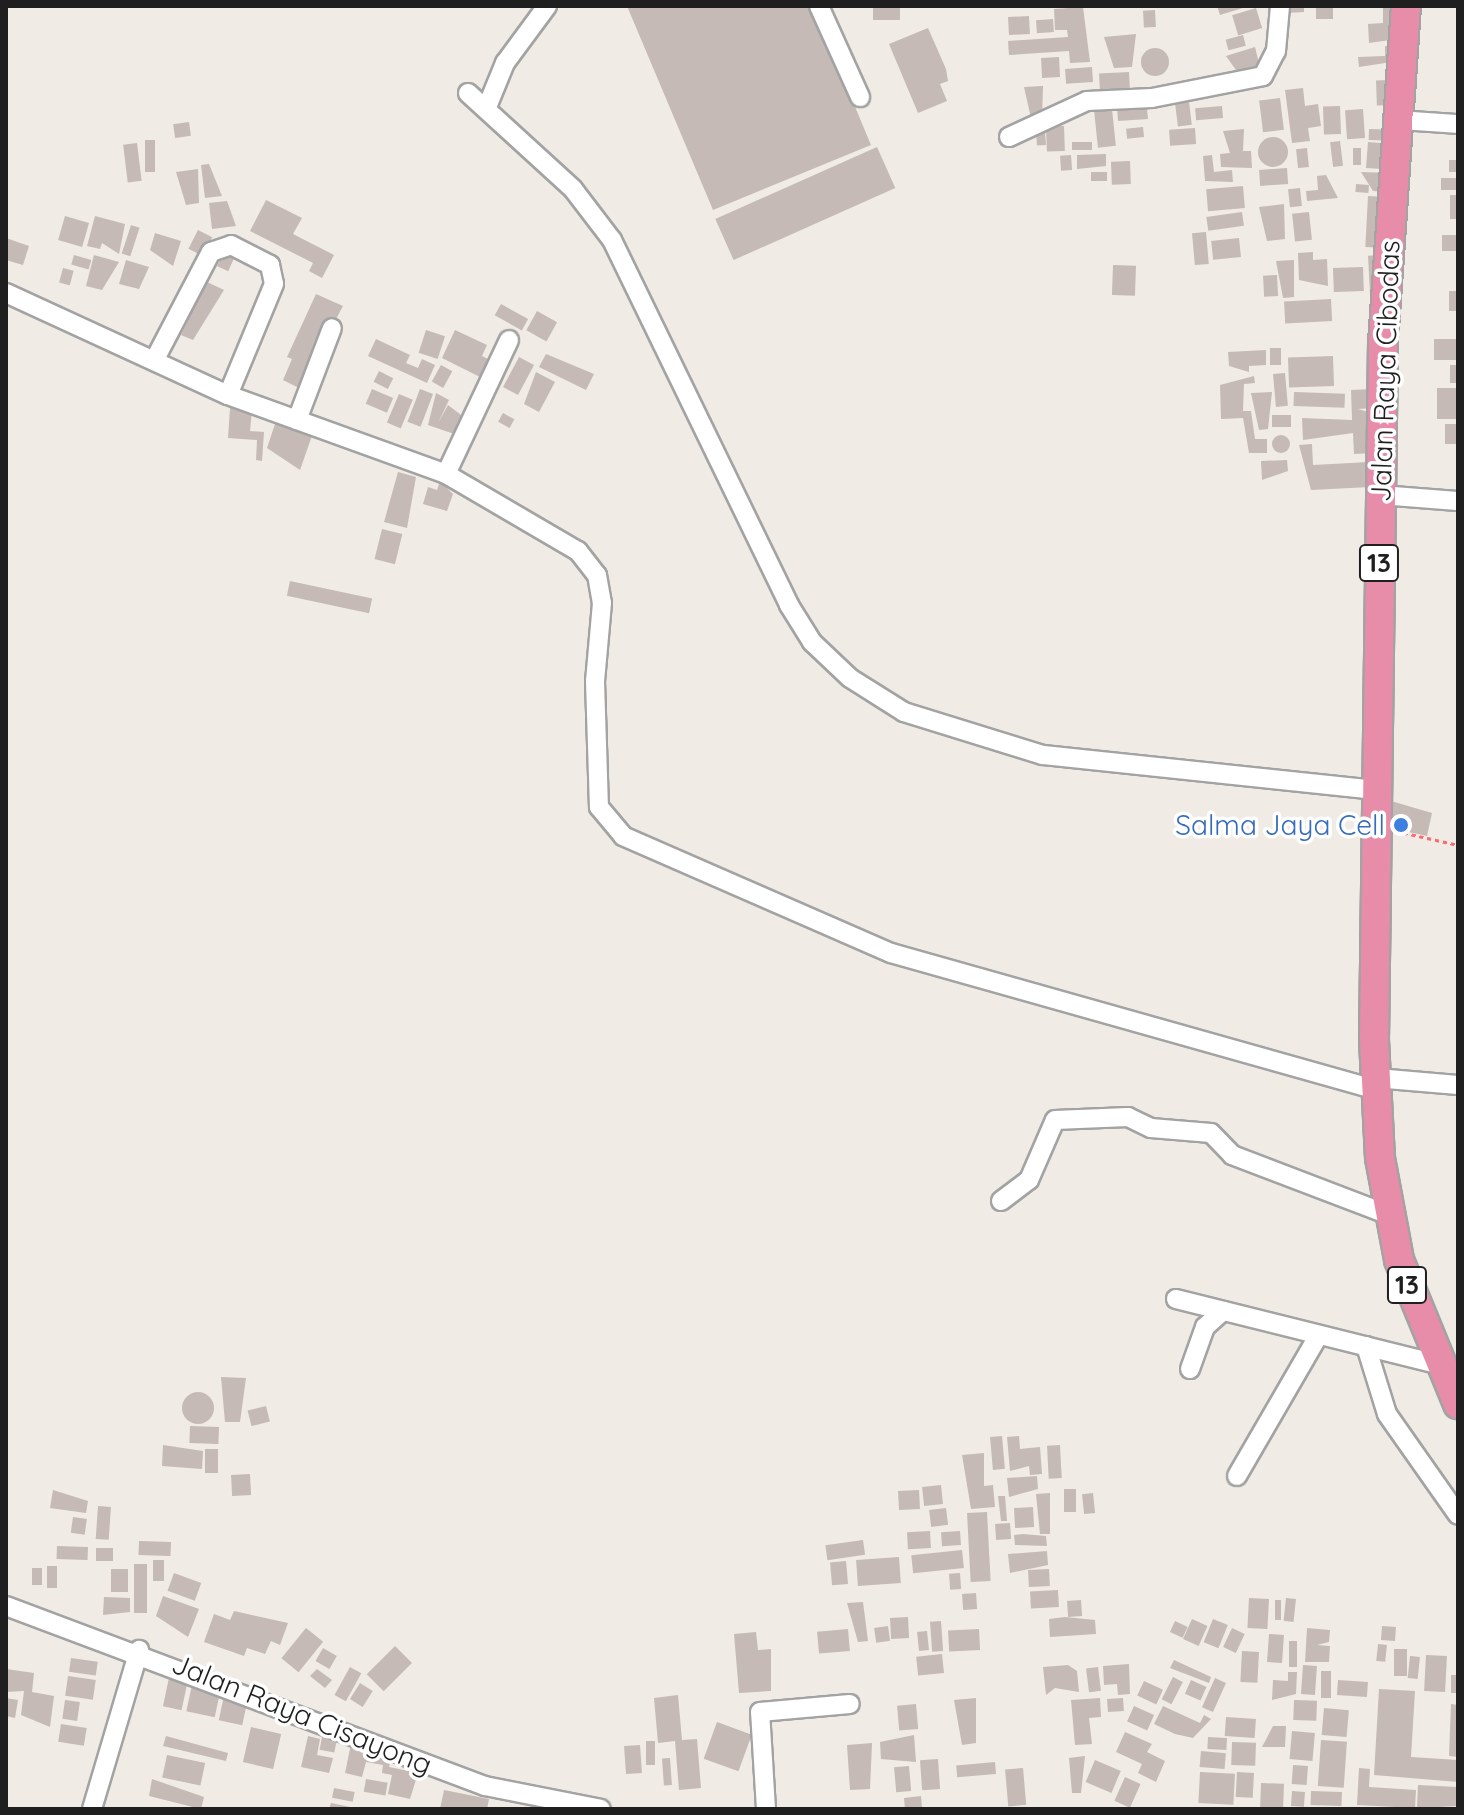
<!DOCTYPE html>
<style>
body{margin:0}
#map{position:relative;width:1464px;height:1815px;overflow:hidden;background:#f0ebe5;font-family:Quicksand,sans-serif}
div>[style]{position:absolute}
.building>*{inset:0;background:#c5bab5;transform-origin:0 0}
.round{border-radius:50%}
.path>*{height:3px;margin-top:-1.5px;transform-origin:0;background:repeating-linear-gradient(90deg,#fa6c71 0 4px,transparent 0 8px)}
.roads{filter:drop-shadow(2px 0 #a3a3a3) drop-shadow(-2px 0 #a3a3a3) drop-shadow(0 2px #a3a3a3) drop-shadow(0 -2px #a3a3a3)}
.minor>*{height:18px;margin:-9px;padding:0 9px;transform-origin:9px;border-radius:9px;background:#fff}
.highway>*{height:28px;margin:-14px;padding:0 14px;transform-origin:14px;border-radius:14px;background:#e78daa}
.dots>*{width:22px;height:22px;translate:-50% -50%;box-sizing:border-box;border:4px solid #fff;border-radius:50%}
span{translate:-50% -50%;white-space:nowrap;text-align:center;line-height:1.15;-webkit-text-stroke:7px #fff;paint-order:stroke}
.shield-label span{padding:2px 6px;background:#fff;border:2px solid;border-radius:6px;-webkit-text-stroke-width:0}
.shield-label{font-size:26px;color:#1f1f1f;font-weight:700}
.street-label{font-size:28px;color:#1f1f1f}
.shop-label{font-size:28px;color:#366cbe}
.right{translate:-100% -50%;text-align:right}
.frame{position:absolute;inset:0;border:8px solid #1f1f1f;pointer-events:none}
</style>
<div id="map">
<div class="building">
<i style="clip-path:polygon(627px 6px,813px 6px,871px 145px,713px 210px)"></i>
<i style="left:873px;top:6px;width:27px;height:14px"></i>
<i style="clip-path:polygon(1217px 6px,1246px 6px,1246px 7px,1220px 15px)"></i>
<i style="clip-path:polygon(1287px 6px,1304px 6px,1304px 12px,1287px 13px)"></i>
<i style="left:1316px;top:6px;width:17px;height:13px"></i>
<i style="clip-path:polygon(1383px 6px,1395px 6px,1397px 39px,1369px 43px,1368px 24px,1383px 23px)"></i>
<i style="clip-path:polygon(1083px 7px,1090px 62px,1070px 63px,1069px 51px,1009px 55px,1008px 41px,1068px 37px,1067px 30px,1055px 30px,1054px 9px)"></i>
<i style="left:1256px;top:8px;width:21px;height:25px;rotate:73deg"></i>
<i style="left:1155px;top:10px;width:17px;height:12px;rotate:87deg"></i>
<i style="left:1029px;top:16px;width:18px;height:21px;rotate:87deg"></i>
<i style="left:1053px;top:19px;width:13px;height:17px;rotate:86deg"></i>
<i style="clip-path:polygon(928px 28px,946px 69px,948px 81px,940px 84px,947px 101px,918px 113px,889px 44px)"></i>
<i style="clip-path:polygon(1136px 34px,1132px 67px,1114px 68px,1104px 37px)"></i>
<i style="left:1243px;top:35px;width:11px;height:18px;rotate:75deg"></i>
<i style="clip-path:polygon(1385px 46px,1397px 46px,1398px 61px,1359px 67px,1358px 57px,1385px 56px)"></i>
<i style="clip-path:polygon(1255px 47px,1261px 72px,1241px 77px,1226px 56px)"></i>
<i class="round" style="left:1141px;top:48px;width:28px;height:28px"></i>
<i style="left:1059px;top:57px;width:20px;height:18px;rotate:87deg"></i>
<i style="left:1092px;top:67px;width:15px;height:27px;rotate:86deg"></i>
<i style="left:1129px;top:72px;width:18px;height:30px;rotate:87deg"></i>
<i style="left:1390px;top:80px;width:25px;height:14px;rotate:88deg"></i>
<i style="clip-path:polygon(1043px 86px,1042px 118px,1031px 118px,1024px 87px)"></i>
<i style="clip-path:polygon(1303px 88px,1305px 106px,1318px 104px,1321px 126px,1308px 128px,1310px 141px,1292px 143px,1285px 90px)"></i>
<i style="left:1280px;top:98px;width:32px;height:21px;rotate:83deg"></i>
<i style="left:1189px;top:102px;width:23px;height:14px;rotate:83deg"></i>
<i style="left:1222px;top:106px;width:12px;height:27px;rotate:85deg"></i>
<i style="left:1340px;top:106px;width:28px;height:17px;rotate:88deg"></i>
<i style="clip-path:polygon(1117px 107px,1147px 109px,1148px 119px,1118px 121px)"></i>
<i style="left:1112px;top:109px;width:37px;height:18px;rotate:84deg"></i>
<i style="left:1363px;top:109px;width:29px;height:18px;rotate:86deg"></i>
<i style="left:189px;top:122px;width:14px;height:16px;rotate:82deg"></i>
<i style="left:1064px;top:126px;width:25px;height:18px;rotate:88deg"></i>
<i style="left:1143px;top:127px;width:10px;height:17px;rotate:84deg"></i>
<i style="left:1195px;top:128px;width:16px;height:26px;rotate:86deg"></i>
<i style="clip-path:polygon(1244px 129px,1243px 151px,1251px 151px,1252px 168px,1221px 167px,1220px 154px,1230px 153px,1223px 131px)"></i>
<i style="left:1369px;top:129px;width:25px;height:11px;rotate:2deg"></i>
<i style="left:1045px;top:131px;width:14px;height:9px;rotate:86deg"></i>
<i class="round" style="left:1258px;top:137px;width:30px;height:30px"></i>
<i style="left:145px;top:140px;width:10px;height:32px"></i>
<i style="left:1340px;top:141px;width:25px;height:10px;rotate:83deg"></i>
<i style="left:1092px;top:142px;width:8px;height:20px;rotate:90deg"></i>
<i style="clip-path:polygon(1368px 142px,1394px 144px,1382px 169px,1366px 168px)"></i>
<i style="left:137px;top:143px;width:38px;height:14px;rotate:83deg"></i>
<i style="left:877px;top:147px;width:45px;height:177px;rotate:66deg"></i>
<i style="left:1307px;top:148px;width:19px;height:11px;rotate:84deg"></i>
<i style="left:1353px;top:148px;width:8px;height:17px"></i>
<i style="clip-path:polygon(1106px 154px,1106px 166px,1077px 169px,1077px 155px)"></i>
<i style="left:1071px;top:155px;width:15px;height:11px;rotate:86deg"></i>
<i style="clip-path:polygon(1212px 155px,1214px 172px,1232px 170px,1233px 182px,1205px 181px,1203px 156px)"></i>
<i style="left:1449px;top:160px;width:9px;height:12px"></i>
<i style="left:1130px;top:161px;width:23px;height:19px;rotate:88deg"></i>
<i style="clip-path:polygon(209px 164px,222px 196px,205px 198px,201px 165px)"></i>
<i style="left:1287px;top:168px;width:16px;height:28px;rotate:86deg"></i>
<i style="clip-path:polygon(198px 169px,199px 203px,186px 205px,176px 172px)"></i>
<i style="left:1107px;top:172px;width:9px;height:16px;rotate:90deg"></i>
<i style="clip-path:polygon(1361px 172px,1390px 173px,1389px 192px,1373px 191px)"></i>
<i style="clip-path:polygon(1326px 175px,1338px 198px,1307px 201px,1306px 191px,1318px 190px,1317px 176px)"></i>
<i style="left:1458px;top:178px;width:12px;height:17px;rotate:90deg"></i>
<i style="left:1356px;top:184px;width:13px;height:8px;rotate:4deg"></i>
<i style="left:1243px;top:186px;width:22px;height:37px;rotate:85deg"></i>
<i style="left:1300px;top:188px;width:18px;height:12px;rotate:84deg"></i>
<i style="left:1450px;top:195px;width:8px;height:24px"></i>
<i style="left:1368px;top:196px;width:18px;height:51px;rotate:3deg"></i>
<i style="clip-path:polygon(266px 200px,302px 218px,293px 234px,334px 255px,322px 278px,309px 271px,313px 263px,250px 231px)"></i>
<i style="clip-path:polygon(227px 201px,236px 226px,212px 229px,209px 203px)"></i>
<i style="clip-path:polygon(1284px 204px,1285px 239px,1267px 241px,1259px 207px)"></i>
<i style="left:1242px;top:212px;width:14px;height:36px;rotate:82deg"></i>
<i style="left:1309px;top:212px;width:28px;height:17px;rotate:84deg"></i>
<i style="left:65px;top:216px;width:25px;height:25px;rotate:16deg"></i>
<i style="clip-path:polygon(95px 216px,125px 224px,119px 254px,102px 243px,100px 249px,87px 246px)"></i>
<i style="left:131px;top:225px;width:9px;height:30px;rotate:18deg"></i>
<i style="left:198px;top:230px;width:16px;height:21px;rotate:27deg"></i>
<i style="left:1206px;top:232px;width:32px;height:14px;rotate:85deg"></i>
<i style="clip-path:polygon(155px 233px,181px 241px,173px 266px,150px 250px)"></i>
<i style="left:1442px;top:235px;width:15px;height:16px"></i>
<i style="clip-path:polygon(6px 238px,29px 246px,23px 265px,6px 260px)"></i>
<i style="left:1239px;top:238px;width:19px;height:28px;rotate:84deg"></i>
<i style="left:225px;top:249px;width:12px;height:19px;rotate:24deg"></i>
<i style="clip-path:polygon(1313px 252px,1313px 260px,1327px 259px,1328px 286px,1299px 280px,1298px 253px)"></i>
<i style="left:74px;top:255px;width:18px;height:10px;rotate:16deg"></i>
<i style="clip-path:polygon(94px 255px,119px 262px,102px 290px,86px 286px)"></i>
<i style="left:1381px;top:255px;width:37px;height:13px;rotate:87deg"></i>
<i style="clip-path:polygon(126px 260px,149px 267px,139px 289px,119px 284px)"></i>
<i style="clip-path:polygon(1294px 260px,1294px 297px,1283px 298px,1276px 261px)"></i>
<i style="left:1113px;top:265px;width:23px;height:30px;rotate:2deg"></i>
<i style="left:1363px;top:267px;width:24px;height:30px;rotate:88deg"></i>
<i style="left:63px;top:268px;width:11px;height:15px;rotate:15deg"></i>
<i style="left:1277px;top:275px;width:21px;height:14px;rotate:87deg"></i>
<i style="clip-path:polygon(207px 282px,224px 290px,193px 340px,181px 335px)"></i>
<i style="left:1449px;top:291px;width:9px;height:20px"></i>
<i style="clip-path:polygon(316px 294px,343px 306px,299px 388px,283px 380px,292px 359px,287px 357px)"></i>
<i style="left:1331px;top:299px;width:22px;height:47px;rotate:87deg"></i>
<i style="left:501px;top:304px;width:31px;height:13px;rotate:29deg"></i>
<i style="left:537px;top:311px;width:23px;height:22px;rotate:29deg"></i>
<i style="left:426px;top:330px;width:20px;height:24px;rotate:18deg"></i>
<i style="clip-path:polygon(455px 330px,487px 345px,482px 356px,494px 362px,486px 380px,442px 358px)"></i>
<i style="clip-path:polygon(376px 339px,410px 355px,406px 363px,418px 368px,422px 359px,435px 365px,427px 383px,368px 356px)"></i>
<i style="left:1458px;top:339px;width:21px;height:24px;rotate:90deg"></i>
<i style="left:1270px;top:348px;width:11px;height:17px"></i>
<i style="clip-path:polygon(1266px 350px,1266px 365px,1249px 366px,1249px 372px,1229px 366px,1228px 352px)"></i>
<i style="clip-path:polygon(546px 354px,594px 374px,586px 390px,539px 367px)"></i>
<i style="left:1333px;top:356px;width:30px;height:45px;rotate:88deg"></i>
<i style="left:519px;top:357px;width:17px;height:34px;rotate:28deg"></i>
<i style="left:441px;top:365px;width:13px;height:19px;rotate:29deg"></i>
<i style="left:1450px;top:365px;width:8px;height:18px"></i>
<i style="left:379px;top:371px;width:16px;height:12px;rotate:27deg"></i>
<i style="clip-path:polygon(536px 372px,555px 382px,539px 412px,524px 404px)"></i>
<i style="left:1285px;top:373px;width:33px;height:12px;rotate:85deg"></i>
<i style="clip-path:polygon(1254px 376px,1255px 383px,1244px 384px,1243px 411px,1251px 411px,1255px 439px,1267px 439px,1267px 453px,1249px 453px,1243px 418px,1221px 419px,1220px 385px)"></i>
<i style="left:1458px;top:388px;width:31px;height:21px;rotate:90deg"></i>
<i style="left:372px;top:389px;width:23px;height:16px;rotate:23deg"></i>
<i style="left:420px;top:389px;width:14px;height:35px;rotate:21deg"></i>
<i style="clip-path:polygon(1373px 389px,1374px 408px,1358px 409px,1375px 414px,1377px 453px,1354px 454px,1353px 433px,1303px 440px,1302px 418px,1352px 420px,1351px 390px)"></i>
<i style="clip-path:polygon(1272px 392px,1268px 429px,1259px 430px,1251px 393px)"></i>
<i style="left:1294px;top:392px;width:51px;height:14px;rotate:2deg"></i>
<i style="clip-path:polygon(436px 393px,449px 400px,438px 423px,448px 405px,465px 418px,457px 435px,428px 425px)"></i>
<i style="left:399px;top:394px;width:15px;height:31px;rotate:23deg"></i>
<i style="clip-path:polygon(230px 408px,252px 410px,250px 431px,264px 432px,262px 461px,256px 460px,257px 440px,228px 438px)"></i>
<i style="left:503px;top:413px;width:13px;height:10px;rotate:29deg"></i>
<i style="left:1291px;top:415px;width:12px;height:19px;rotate:90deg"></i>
<i style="clip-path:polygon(277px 418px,314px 430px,300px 470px,267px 448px)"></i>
<i style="left:1458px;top:424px;width:20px;height:13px;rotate:90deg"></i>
<i class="round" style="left:1272px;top:435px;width:18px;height:18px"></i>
<i style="clip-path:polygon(1312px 444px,1313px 465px,1369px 462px,1370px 487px,1311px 490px,1299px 445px)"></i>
<i style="clip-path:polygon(1287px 460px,1288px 471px,1262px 480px,1261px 461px)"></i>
<i style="clip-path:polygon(398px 472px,416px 477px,407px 528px,384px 522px)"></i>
<i style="clip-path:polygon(440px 481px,453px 494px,447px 511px,423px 504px,428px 487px,437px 490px)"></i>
<i style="left:382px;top:529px;width:21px;height:31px;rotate:14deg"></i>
<i style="left:290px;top:581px;width:84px;height:15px;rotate:12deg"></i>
<i style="clip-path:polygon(1391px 801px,1432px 813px,1427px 836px,1390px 828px)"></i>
<i style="clip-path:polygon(221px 1377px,246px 1378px,240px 1422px,225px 1422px)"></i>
<i class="round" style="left:182px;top:1392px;width:32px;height:32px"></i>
<i style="left:266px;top:1406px;width:16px;height:19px;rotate:76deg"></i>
<i style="left:190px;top:1426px;width:29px;height:17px;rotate:2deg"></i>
<i style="left:1002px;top:1436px;width:33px;height:12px;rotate:85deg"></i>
<i style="clip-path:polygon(1019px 1436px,1020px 1449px,1040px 1447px,1042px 1474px,1030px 1475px,1029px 1466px,1010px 1471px,1007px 1437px)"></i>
<i style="clip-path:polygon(163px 1445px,203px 1451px,202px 1469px,162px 1466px)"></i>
<i style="left:1060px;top:1445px;width:33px;height:13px;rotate:87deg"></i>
<i style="left:205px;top:1449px;width:13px;height:24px"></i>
<i style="clip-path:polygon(984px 1453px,984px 1486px,993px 1485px,995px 1507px,971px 1509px,962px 1455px)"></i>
<i style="left:250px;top:1474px;width:21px;height:19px;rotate:87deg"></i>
<i style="clip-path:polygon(1037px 1476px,1038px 1489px,1009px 1497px,1007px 1478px)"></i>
<i style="left:941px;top:1485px;width:19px;height:19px;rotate:84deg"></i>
<i style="left:1064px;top:1489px;width:12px;height:23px"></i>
<i style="clip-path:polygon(53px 1490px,88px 1501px,86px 1513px,50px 1508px)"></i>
<i style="left:919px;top:1490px;width:19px;height:21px;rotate:87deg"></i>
<i style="clip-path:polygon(1050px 1493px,1050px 1534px,1040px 1534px,1036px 1494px)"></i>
<i style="left:1093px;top:1493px;width:20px;height:11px;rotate:84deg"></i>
<i style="clip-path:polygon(998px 1496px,1005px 1496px,1007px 1521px,1001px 1521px)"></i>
<i style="left:98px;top:1506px;width:13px;height:33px;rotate:4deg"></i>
<i style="left:1033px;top:1507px;width:20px;height:19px;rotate:87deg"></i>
<i style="left:946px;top:1508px;width:17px;height:17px;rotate:83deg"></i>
<i style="left:987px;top:1512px;width:69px;height:20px;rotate:87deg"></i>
<i style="left:73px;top:1517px;width:14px;height:16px;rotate:8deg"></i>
<i style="left:1010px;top:1523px;width:16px;height:15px;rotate:86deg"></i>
<i style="left:930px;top:1531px;width:17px;height:23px;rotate:87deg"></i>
<i style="left:960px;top:1531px;width:14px;height:19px;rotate:86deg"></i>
<i style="clip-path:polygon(1023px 1534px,1046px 1536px,1047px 1546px,1015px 1545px,1014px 1535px)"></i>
<i style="left:863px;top:1540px;width:15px;height:38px;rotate:82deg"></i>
<i style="left:139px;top:1541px;width:32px;height:14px;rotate:2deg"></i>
<i style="left:57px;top:1546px;width:31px;height:13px;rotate:2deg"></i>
<i style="left:96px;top:1548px;width:17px;height:13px"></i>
<i style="left:962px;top:1550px;width:18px;height:51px;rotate:84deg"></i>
<i style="clip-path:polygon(1047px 1551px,1048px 1565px,1010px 1573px,1008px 1554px)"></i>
<i style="left:899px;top:1557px;width:26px;height:43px;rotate:86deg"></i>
<i style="left:153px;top:1560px;width:11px;height:21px"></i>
<i style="left:846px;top:1561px;width:23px;height:16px;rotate:85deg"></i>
<i style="left:134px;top:1564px;width:13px;height:49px"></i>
<i style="left:47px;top:1566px;width:10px;height:22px"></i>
<i style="left:32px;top:1568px;width:10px;height:17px"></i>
<i style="left:111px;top:1569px;width:17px;height:23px"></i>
<i style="left:1049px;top:1569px;width:17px;height:21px;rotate:87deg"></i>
<i style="left:174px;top:1573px;width:29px;height:19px;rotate:20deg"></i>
<i style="left:960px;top:1573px;width:16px;height:11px;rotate:86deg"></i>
<i style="left:1058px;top:1590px;width:17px;height:28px;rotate:87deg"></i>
<i style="left:976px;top:1593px;width:16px;height:14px;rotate:86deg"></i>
<i style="clip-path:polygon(163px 1596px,199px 1609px,188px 1637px,156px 1616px)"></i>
<i style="clip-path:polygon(104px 1597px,130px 1598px,130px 1612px,103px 1615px)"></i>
<i style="left:1249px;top:1598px;width:20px;height:30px;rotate:3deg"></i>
<i style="left:1286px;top:1598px;width:10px;height:23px;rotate:6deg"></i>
<i style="left:1081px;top:1600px;width:16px;height:14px;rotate:86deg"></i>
<i style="left:1275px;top:1600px;width:6px;height:20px"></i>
<i style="clip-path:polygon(863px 1602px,868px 1641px,858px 1642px,847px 1603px)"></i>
<i style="clip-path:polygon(234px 1611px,288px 1623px,280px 1645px,271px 1641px,265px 1654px,247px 1648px,244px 1656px,204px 1642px,214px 1614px,230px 1620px)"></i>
<i style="left:908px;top:1617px;width:21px;height:18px;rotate:87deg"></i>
<i style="clip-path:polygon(1065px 1617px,1095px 1620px,1096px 1634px,1050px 1637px,1049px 1619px)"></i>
<i style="left:1192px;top:1619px;width:17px;height:22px;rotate:24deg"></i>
<i style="left:1213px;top:1619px;width:16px;height:25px;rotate:22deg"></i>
<i style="left:941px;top:1621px;width:30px;height:11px;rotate:86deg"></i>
<i style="left:1175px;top:1621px;width:14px;height:12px;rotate:25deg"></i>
<i style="left:888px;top:1626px;width:15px;height:14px;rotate:82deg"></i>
<i style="left:1382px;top:1626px;width:14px;height:14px;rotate:4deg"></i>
<i style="left:306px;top:1628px;width:22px;height:39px;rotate:39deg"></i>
<i style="left:1232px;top:1628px;width:14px;height:21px;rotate:25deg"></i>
<i style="clip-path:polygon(1307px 1628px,1330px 1630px,1329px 1642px,1317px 1645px,1330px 1646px,1329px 1662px,1305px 1662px)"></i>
<i style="left:848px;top:1629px;width:22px;height:31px;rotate:85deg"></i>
<i style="left:979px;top:1629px;width:21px;height:31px;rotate:87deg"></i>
<i style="left:927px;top:1631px;width:19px;height:10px;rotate:84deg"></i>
<i style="clip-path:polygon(756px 1632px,758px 1650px,771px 1649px,771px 1691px,739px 1693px,734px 1634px)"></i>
<i style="left:1269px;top:1634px;width:15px;height:28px;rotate:4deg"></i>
<i style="left:1289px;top:1641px;width:8px;height:26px"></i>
<i style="left:1378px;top:1644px;width:9px;height:17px;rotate:6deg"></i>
<i style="left:395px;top:1646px;width:24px;height:40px;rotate:45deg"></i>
<i style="left:323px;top:1648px;width:16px;height:15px;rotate:30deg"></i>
<i style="left:1394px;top:1649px;width:13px;height:27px"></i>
<i style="left:1242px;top:1651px;width:17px;height:31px;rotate:3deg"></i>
<i style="left:942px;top:1654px;width:19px;height:26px;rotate:84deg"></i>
<i style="left:1426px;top:1655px;width:21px;height:36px;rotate:3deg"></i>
<i style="left:1410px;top:1656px;width:10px;height:22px;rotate:6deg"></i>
<i style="left:71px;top:1658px;width:27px;height:14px;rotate:8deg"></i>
<i style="clip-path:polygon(1174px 1660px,1211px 1677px,1209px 1683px,1170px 1668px)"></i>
<i style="clip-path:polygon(1129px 1664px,1130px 1694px,1118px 1695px,1117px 1684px,1104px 1685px,1103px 1666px)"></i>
<i style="clip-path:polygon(1068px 1665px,1077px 1671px,1079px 1692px,1055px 1688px,1046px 1695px,1043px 1667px)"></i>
<i style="left:1303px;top:1665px;width:14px;height:29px;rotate:4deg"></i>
<i style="left:350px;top:1667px;width:13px;height:32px;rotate:29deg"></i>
<i style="left:1098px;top:1667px;width:24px;height:12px;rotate:83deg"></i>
<i style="clip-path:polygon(6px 1669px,34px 1673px,32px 1692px,54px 1696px,50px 1727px,21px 1715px,24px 1691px,6px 1692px)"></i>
<i style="clip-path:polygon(317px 1669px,332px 1680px,325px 1688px,310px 1676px)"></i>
<i style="left:1321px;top:1671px;width:10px;height:27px"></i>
<i style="clip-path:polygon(1288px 1672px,1297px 1672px,1296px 1694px,1272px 1700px,1273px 1680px,1288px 1681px)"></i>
<i style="left:170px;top:1673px;width:19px;height:34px;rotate:12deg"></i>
<i style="left:1451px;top:1675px;width:7px;height:18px"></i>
<i style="left:68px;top:1676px;width:28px;height:20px;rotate:8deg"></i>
<i style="left:1173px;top:1677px;width:11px;height:25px;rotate:27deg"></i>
<i style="left:1215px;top:1678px;width:12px;height:32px;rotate:24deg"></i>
<i style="left:193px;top:1680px;width:29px;height:32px;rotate:12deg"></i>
<i style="left:1191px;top:1680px;width:17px;height:15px;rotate:24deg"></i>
<i style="left:1338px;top:1680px;width:30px;height:15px;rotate:4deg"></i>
<i style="left:1144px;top:1681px;width:21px;height:16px;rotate:25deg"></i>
<i style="left:360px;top:1683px;width:15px;height:19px;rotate:32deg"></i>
<i style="clip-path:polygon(1379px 1689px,1415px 1691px,1411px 1757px,1458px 1760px,1458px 1782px,1374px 1775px)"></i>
<i style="left:225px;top:1691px;width:24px;height:30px;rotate:12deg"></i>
<i style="clip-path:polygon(678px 1695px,682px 1740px,697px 1739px,701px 1788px,679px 1790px,675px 1741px,658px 1743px,654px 1698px)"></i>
<i style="clip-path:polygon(6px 1698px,18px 1700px,15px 1718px,6px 1716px)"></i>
<i style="clip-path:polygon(976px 1698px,976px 1743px,962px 1745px,954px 1700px)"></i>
<i style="clip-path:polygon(1100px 1698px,1101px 1717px,1089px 1718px,1092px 1744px,1075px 1745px,1071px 1700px)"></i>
<i style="left:1123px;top:1698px;width:13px;height:16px;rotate:86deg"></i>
<i style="left:65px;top:1700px;width:15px;height:19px;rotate:8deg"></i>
<i style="left:1294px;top:1700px;width:23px;height:20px;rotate:2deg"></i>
<i style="left:916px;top:1704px;width:25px;height:19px;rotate:85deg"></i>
<i style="clip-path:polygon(1451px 1704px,1458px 1705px,1458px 1757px,1449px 1756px)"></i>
<i style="left:1134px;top:1706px;width:22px;height:17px;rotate:24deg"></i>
<i style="clip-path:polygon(1163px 1706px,1200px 1723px,1204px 1715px,1211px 1719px,1193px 1738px,1175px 1734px,1154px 1724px)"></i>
<i style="left:1324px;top:1708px;width:25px;height:27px;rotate:5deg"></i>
<i style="left:1226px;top:1717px;width:30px;height:19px;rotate:4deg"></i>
<i style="left:717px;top:1722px;width:37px;height:39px;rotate:20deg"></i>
<i style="left:61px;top:1724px;width:26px;height:18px;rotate:9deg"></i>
<i style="clip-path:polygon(1273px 1726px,1286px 1726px,1285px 1747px,1262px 1747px)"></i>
<i style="left:251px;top:1727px;width:31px;height:36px;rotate:13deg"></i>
<i style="left:1292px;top:1731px;width:23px;height:28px;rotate:5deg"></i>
<i style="left:323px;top:1732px;width:15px;height:18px;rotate:11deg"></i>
<i style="clip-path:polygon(1125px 1732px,1152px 1744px,1147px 1752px,1165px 1761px,1156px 1782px,1138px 1773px,1142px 1764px,1116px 1752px)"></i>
<i style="clip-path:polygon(914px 1735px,916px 1762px,881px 1759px,880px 1742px)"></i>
<i style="clip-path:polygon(166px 1736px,228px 1753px,226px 1761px,163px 1746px)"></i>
<i style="clip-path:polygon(308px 1736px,320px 1739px,317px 1755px,333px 1758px,329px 1773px,301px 1767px)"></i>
<i style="left:1208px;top:1737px;width:19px;height:12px;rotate:3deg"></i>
<i style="clip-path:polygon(352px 1739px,392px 1755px,389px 1767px,418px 1773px,410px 1799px,388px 1794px,392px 1775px,382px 1773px,383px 1765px,366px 1762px,362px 1777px,345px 1773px)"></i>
<i style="left:1321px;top:1740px;width:26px;height:46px;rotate:4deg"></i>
<i style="left:646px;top:1741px;width:9px;height:24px"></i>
<i style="left:1232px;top:1742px;width:24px;height:23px;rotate:2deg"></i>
<i style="clip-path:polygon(872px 1743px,870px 1789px,850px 1790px,847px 1745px)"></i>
<i style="left:640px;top:1745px;width:28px;height:16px;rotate:86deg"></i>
<i style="left:1201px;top:1751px;width:25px;height:16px;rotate:5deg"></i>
<i style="left:167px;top:1755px;width:39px;height:23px;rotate:12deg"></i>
<i style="clip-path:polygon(1085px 1756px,1081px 1793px,1072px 1793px,1069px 1758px)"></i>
<i style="left:670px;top:1758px;width:27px;height:8px;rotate:86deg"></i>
<i style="left:938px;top:1759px;width:30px;height:18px;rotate:86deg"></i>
<i style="left:1095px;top:1760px;width:28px;height:24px;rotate:23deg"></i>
<i style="left:995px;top:1762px;width:12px;height:39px;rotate:85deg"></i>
<i style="left:1293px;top:1765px;width:15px;height:19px;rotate:4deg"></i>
<i style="left:909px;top:1766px;width:25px;height:15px;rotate:85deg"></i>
<i style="left:1023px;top:1768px;width:37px;height:18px;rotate:85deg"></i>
<i style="clip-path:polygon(1359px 1768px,1370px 1769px,1369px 1787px,1416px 1790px,1415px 1808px,1357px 1805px)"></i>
<i style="left:1200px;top:1772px;width:35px;height:31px;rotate:3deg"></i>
<i style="left:1237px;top:1772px;width:17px;height:25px;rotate:3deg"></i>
<i style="left:1125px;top:1777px;width:17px;height:26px;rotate:24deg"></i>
<i style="clip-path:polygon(152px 1779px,204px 1797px,201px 1809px,149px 1796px)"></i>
<i style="left:366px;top:1779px;width:22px;height:13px;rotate:10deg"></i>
<i style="left:1261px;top:1783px;width:23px;height:24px;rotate:2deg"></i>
<i style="clip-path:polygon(1418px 1785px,1458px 1787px,1458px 1806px,1417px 1808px)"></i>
<i style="left:334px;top:1788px;width:21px;height:10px;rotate:11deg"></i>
<i style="clip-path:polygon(444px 1790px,489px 1799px,487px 1809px,440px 1809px)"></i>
<i style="left:1292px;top:1791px;width:13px;height:15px;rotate:4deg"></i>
<i style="left:1311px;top:1791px;width:31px;height:14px;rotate:2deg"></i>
<i style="clip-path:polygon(921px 1796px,922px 1809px,905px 1809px,904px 1798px)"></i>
<i style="clip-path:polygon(331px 1803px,355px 1808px,355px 1809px,329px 1809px)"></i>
</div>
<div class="path">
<i style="left:1396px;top:831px;width:64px;rotate:12.7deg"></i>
</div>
<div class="roads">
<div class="minor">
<i style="left:819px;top:6px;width:100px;rotate:65.7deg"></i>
<i style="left:468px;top:93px;width:142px;rotate:42.4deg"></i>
<i style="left:573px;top:189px;width:64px;rotate:52.6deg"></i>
<i style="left:612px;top:240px;width:406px;rotate:64.1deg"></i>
<i style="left:789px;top:605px;width:44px;rotate:58.1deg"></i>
<i style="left:812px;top:642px;width:52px;rotate:43.5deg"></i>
<i style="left:850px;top:678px;width:64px;rotate:32.2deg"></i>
<i style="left:904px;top:712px;width:145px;rotate:17.2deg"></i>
<i style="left:1043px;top:755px;width:333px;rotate:6deg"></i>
<i style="left:487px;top:107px;width:48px;rotate:-67.8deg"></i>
<i style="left:505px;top:63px;width:71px;rotate:-53.6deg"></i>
<i style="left:1399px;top:120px;width:59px;rotate:3.9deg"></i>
<i style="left:1009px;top:137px;width:86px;rotate:-24.8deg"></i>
<i style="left:1087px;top:101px;width:65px;rotate:-2.6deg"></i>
<i style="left:1152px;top:98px;width:113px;rotate:-11.2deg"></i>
<i style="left:1263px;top:76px;width:28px;rotate:-63deg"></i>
<i style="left:1276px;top:51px;width:45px;rotate:-84.9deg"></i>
<i style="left:6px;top:293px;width:244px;rotate:24.7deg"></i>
<i style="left:228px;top:395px;width:232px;rotate:19.9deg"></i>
<i style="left:446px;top:474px;width:153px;rotate:30.3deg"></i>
<i style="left:578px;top:551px;width:31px;rotate:52deg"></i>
<i style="left:597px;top:575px;width:28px;rotate:80deg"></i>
<i style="left:602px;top:603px;width:78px;rotate:95.1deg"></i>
<i style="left:595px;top:681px;width:126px;rotate:88.2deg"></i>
<i style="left:599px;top:807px;width:38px;rotate:50deg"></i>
<i style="left:623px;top:836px;width:292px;rotate:23.6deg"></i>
<i style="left:891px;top:953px;width:505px;rotate:15.74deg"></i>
<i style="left:155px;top:359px;width:121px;rotate:-62.4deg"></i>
<i style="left:211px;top:252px;width:21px;rotate:-19deg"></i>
<i style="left:231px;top:245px;width:44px;rotate:27.1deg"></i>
<i style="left:270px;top:265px;width:19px;rotate:78deg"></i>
<i style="left:274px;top:284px;width:120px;rotate:112.5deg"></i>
<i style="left:297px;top:420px;width:98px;rotate:-69.2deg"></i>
<i style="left:446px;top:474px;width:148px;rotate:-64.8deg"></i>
<i style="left:1380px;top:495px;width:78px;rotate:4.4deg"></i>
<i style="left:1376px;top:1078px;width:82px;rotate:4.9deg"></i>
<i style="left:1001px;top:1201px;width:35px;rotate:-37deg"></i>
<i style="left:1029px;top:1180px;width:65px;rotate:-66.6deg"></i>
<i style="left:1055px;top:1120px;width:73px;rotate:-2.4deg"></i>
<i style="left:1128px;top:1117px;width:25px;rotate:26deg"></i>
<i style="left:1151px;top:1128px;width:60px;rotate:4.8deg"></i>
<i style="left:1211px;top:1133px;width:30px;rotate:46deg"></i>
<i style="left:1232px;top:1155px;width:168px;rotate:20.9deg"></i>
<i style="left:1176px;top:1299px;width:269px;rotate:14deg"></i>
<i style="left:1366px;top:1346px;width:71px;rotate:72.8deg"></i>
<i style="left:1387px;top:1414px;width:123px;rotate:54.9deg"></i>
<i style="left:1190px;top:1369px;width:45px;rotate:-70.3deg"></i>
<i style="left:1205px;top:1327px;width:24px;rotate:-42deg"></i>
<i style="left:1237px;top:1476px;width:160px;rotate:-59.9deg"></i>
<i style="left:6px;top:1606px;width:512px;rotate:20.6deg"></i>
<i style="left:485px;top:1786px;width:118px;rotate:11.2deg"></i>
<i style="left:92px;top:1809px;width:166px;rotate:-73.5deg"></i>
<i style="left:766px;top:1809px;width:97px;rotate:-93.5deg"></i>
<i style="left:760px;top:1712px;width:90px;rotate:-5.1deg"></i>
</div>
<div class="highway">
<i style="left:1406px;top:6px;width:338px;rotate:93.9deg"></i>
<i style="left:1383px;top:343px;width:697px;rotate:90.74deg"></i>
<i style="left:1374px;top:1040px;width:118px;rotate:87.1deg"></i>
<i style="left:1380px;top:1158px;width:104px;rotate:79.4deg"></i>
<i style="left:1399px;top:1260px;width:156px;rotate:67.7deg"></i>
</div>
</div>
<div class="dots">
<i style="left:1401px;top:825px;background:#3f7fe0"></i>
</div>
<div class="shield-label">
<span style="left:1379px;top:563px">13</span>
<span style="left:1407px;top:1285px">13</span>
</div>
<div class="street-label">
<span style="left:1385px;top:371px;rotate:-88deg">Jalan Raya Cibodas</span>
<span style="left:302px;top:1714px;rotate:22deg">Jalan Raya Cisayong</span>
</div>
<div class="shop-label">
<span class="right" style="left:1385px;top:825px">Salma Jaya Cell</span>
</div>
<div class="frame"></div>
</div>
